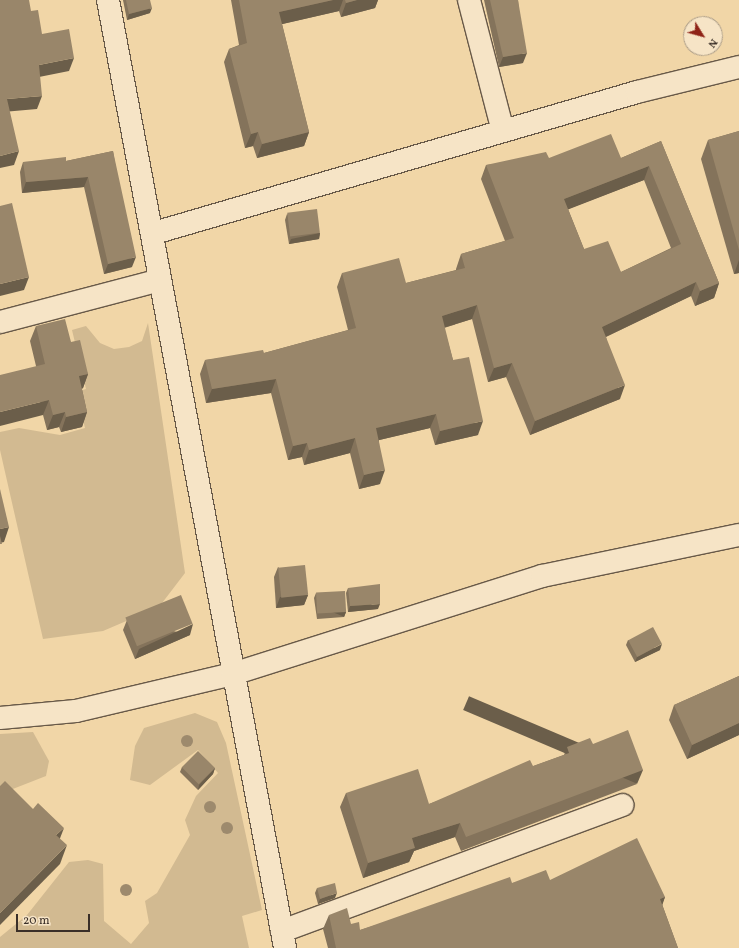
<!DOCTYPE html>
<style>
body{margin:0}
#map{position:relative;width:739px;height:948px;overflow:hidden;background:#f1d6a7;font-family:Vollkorn,serif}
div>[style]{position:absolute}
.green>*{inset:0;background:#d2ba91}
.roads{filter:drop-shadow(1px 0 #685948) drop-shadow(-1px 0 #685948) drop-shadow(0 1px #685948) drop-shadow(0 -1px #685948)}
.street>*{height:22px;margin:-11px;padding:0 11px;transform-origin:11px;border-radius:11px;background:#f6e4c6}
.secondary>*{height:22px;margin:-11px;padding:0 11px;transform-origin:11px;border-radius:11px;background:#f6e4c6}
.trees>*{width:12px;height:12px;margin:-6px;border-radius:50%;background:#9d8a6d}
.wall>*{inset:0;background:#84735b}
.shaded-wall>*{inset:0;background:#6b5e4a;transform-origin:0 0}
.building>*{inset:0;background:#99866a;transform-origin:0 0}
span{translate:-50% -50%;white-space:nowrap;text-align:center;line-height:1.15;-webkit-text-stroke:3.5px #f6e4c6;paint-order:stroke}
.north{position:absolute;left:683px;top:16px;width:40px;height:40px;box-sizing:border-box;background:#f6e4c6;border:1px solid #ab9c87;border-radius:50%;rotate:127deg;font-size:11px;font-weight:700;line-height:16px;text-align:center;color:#3a2f28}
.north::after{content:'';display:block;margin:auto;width:14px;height:18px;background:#8f2418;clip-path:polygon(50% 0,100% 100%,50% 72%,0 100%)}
.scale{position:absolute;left:16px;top:914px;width:74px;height:18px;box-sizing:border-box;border:2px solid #3a2f28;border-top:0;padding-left:5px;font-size:12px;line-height:14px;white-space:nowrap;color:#3a2f28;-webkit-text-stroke:3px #f6e4c6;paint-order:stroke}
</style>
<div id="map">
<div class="green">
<i style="clip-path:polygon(148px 323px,185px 573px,159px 607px,103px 631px,43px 639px,0 450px,0 432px,19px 428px,60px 435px,85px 428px,76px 392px,86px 389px,72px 330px,86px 326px,100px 343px,114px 349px,129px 347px,142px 341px)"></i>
<i style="clip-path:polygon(195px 713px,217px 722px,226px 743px,262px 910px,242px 916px,249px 948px,0 948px,0 937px,27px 915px,69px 862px,88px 860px,103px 864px,104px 921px,131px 944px,149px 923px,145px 901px,157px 893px,190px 835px,185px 820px,196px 796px,218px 773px,198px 750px,150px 785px,130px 780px,135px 746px,144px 728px)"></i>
<i style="clip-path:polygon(33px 732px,49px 761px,46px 776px,0 794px,0 734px)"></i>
</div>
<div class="roads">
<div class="street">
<i style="left:469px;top:0;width:135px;rotate:75.5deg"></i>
<i style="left:154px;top:233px;width:503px;rotate:-16.27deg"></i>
<i style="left:637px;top:92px;width:105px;rotate:-13.8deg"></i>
<i style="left:0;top:322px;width:165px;rotate:-14.7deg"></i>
<i style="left:0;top:718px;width:76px;rotate:-5.3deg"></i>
<i style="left:76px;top:711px;width:161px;rotate:-13.3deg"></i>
<i style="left:233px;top:674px;width:324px;rotate:-17.6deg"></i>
<i style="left:542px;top:576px;width:201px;rotate:-11.8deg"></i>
<i style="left:282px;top:931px;width:363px;rotate:-20.3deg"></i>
</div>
<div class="secondary">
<i style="left:108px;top:0;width:964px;rotate:79.42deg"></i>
</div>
</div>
<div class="trees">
<i style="left:187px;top:741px"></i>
<i style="left:210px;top:807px"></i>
<i style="left:227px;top:828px"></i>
<i style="left:126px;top:890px"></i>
</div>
<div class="wall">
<i style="clip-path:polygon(123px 0,150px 0,150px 13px,127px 20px)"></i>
<i style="clip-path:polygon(231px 0,378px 0,375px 8px,341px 17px,339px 11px,282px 24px,309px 132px,304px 146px,257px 158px,253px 146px,245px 148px,224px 62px,229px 49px,239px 45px)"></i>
<i style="clip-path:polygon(484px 0,518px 0,523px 63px,499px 67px)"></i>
<i style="clip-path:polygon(739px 131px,739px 273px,734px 274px,701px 159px,708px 140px)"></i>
<i style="clip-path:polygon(evenodd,661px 141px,719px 283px,714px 298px,695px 306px,691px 296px,606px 337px,620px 399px,530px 435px,506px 377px,488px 382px,472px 319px,444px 328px,453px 360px,478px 435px,435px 445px,430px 428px,379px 440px,380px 484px,359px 489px,350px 453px,304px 465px,302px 457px,288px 460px,271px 393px,206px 403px,200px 374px,205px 360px,264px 353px,348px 330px,337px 287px,342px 273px,406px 283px,456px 270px,456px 269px,461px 254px,505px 241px,481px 179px,486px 165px,549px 158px,621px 158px,661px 141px,644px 180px,671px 248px,621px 272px,584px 249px,568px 209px,644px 180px)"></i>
<i style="clip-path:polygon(113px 151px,132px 267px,104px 274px,84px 187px,22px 193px,20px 172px,23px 162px,66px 161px)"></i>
<i style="clip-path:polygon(287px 214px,320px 233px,319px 239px,289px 244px,285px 220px)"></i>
<i style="clip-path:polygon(36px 326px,71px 342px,88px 374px,83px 388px,82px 389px,87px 412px,82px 427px,61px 432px,59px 427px,47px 430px,43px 415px,36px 366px,30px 341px)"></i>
<i style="clip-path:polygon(278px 567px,308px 595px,304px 605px,276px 608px,274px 577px)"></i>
<i style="clip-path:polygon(348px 588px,378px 609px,348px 612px,346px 593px)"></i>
<i style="clip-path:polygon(316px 593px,346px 612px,344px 617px,317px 619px,314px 598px)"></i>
<i style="clip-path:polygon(127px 620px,190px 635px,135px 659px,123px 630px)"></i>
<i style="clip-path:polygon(628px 640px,660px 650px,635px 662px,626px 645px)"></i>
<i style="clip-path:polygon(739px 676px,739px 735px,687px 759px,669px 720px,674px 705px)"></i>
<i style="clip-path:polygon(593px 744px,637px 784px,461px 851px,455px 837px,414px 851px,409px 862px,363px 878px,340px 807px,346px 793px,429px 804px,564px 755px,567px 747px)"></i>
<i style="clip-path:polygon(182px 767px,215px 768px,213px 774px,198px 790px,180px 772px)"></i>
<i style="clip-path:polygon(550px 880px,665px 897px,662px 904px,678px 948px,328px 948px,323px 929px,329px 915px,351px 924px,360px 930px,512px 883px)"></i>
<i style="clip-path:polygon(317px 888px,335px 898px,318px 904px,315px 893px)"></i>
</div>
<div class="shaded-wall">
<i style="clip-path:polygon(333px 0,343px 0,339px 11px,274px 26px,279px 12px)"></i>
<i style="clip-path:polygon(357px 0,378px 0,375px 8px,341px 17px,346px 3px)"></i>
<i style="clip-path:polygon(152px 8px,150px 13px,127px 20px,129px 14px)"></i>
<i style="clip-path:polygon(527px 53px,523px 63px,499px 67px,503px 57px)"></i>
<i style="clip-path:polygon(74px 58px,69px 71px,34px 78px,39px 65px)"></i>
<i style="clip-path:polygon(42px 96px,37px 109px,3px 112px,7px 99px)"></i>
<i style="clip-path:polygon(258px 132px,253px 146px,245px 148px,251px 134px)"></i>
<i style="clip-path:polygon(309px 132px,304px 146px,257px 158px,262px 144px)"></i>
<i style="clip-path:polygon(19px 151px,14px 165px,0 168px,0 156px)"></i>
<i style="clip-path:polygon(649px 166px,644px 180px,559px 213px,564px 199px)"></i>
<i style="clip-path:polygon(88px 177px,84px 187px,22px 193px,26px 182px)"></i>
<i style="clip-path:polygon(320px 233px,319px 239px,289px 244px,291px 239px)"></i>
<i style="clip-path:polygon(136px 257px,132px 267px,104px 274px,108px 264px)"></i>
<i style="clip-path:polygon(739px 260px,739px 273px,734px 274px)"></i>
<i style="clip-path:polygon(29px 277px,24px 290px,0 296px,0 284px)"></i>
<i style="clip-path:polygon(696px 282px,691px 296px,597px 341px,602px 327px)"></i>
<i style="clip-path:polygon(719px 283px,714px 298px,695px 306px,700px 291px)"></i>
<i style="clip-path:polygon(477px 305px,472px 319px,436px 330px,442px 316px)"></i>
<i style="clip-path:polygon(512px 363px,506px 377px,488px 382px,494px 368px)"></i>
<i style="clip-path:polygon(88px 374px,83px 388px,73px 390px,79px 376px)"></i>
<i style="clip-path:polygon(276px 379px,271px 393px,206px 403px,212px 389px)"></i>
<i style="clip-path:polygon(625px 385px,620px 399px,530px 435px,535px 421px)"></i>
<i style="clip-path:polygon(49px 400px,43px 415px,0 426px,0 412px)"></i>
<i style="clip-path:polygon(65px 412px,59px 427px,47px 430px,53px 415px)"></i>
<i style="clip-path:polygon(87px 412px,82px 427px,61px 432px,66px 417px)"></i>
<i style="clip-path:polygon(436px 414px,430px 428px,371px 442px,376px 428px)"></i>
<i style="clip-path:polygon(483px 421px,478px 435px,435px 445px,440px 431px)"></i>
<i style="clip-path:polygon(355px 438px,350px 453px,304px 465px,309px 450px)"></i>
<i style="clip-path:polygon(307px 443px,302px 457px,288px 460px,293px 446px)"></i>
<i style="clip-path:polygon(385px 470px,380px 484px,359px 489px,364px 475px)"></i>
<i style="clip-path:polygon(9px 527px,4px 542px,0 543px,0 529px)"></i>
<i style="clip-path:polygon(308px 595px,304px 605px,276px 608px,280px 597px)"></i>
<i style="clip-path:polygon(380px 604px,378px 609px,348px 612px,350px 606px)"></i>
<i style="left:346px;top:612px;width:5px;height:28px;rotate:112deg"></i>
<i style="clip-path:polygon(193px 624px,190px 635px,135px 659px,139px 649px)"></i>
<i style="clip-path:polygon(662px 644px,660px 650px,635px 662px,637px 657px)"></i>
<i style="clip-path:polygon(739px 723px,739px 735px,687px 759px,692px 745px)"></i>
<i style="clip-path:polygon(215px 768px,213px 774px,198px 790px,199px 785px)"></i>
<i style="left:643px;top:770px;width:15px;height:189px;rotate:113deg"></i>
<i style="clip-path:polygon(460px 823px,455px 837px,414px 851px,409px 862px,363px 878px,368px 863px,412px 838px)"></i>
<i style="clip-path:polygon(64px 828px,57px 846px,56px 835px)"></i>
<i style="clip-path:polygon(67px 845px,60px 864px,0 925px,0 913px)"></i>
<i style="clip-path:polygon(337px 893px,335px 898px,318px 904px,320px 899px)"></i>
<i style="clip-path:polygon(665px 897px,660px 912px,660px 899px)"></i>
</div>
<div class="building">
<i style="clip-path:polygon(0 0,29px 0,31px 11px,38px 10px,42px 34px,69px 29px,74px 58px,39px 65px,42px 96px,7px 99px,19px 151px,0 156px)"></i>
<i style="clip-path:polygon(126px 0,150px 0,152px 8px,129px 14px)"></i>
<i style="clip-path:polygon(239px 0,333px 0,279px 12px,309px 132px,262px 144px,258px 132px,251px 134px,229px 49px,247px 43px)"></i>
<i style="clip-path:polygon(345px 0,357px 0,346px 3px)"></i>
<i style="clip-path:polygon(490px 0,518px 0,527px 53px,503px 57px)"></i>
<i style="clip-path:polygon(739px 131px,739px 250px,708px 140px)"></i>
<i style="clip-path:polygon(evenodd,611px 134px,621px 158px,661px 141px,719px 283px,700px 291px,696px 282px,602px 327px,625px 385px,535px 421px,512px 363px,494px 368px,477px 305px,442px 316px,453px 360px,469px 357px,483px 421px,440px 431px,436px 414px,376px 428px,385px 470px,364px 475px,355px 438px,309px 450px,307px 443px,293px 446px,276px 379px,212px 389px,205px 360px,263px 350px,264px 353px,356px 328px,342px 273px,399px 258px,406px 283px,465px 268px,461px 254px,514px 238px,486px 165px,546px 152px,549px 158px,611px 134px,649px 166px,681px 244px,621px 272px,608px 241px,584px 249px,564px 199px,649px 166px)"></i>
<i style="clip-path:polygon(113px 151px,136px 257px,108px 264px,88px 177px,26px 182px,23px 162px,66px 157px,66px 161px)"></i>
<i style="clip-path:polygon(12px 203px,29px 277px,0 284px,0 206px)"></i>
<i style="left:317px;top:209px;width:24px;height:30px;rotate:83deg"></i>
<i style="clip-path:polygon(65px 319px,71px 342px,80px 340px,88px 374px,79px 376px,87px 412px,66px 417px,65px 412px,53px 415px,49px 400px,0 412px,0 375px,45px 364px,36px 326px)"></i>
<i style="clip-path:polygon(0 489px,9px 527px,0 529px)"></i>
<i style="clip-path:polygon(0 536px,2px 544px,0 544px)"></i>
<i style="left:305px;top:565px;width:30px;height:27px;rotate:84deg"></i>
<i style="clip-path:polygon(380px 584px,380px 604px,350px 606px,348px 588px)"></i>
<i style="left:345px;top:591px;width:21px;height:29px;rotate:87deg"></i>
<i style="left:181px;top:595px;width:31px;height:60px;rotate:68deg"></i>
<i style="left:653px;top:627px;width:19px;height:28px;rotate:62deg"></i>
<i style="clip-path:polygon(739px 676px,739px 723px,692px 745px,674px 705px)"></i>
<i style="clip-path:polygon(628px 730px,643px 770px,466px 837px,460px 823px,412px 838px,415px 848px,368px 863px,346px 793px,418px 769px,429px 804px,530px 760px,533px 766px,569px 753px,567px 747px,590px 738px,593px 744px)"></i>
<i style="left:198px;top:751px;width:24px;height:23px;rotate:45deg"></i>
<i style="clip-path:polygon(5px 781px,33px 809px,38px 803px,64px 828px,56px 835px,67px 845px,0 913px,0 786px)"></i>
<i style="clip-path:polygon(637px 838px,665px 897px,660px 899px,678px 948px,336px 948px,329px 915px,347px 908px,351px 924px,359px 922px,360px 930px,510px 877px,512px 883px,546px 870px,550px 880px)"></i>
<i style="clip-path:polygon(335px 883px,337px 893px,320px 899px,317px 888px)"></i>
</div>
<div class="north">N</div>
<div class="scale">20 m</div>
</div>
